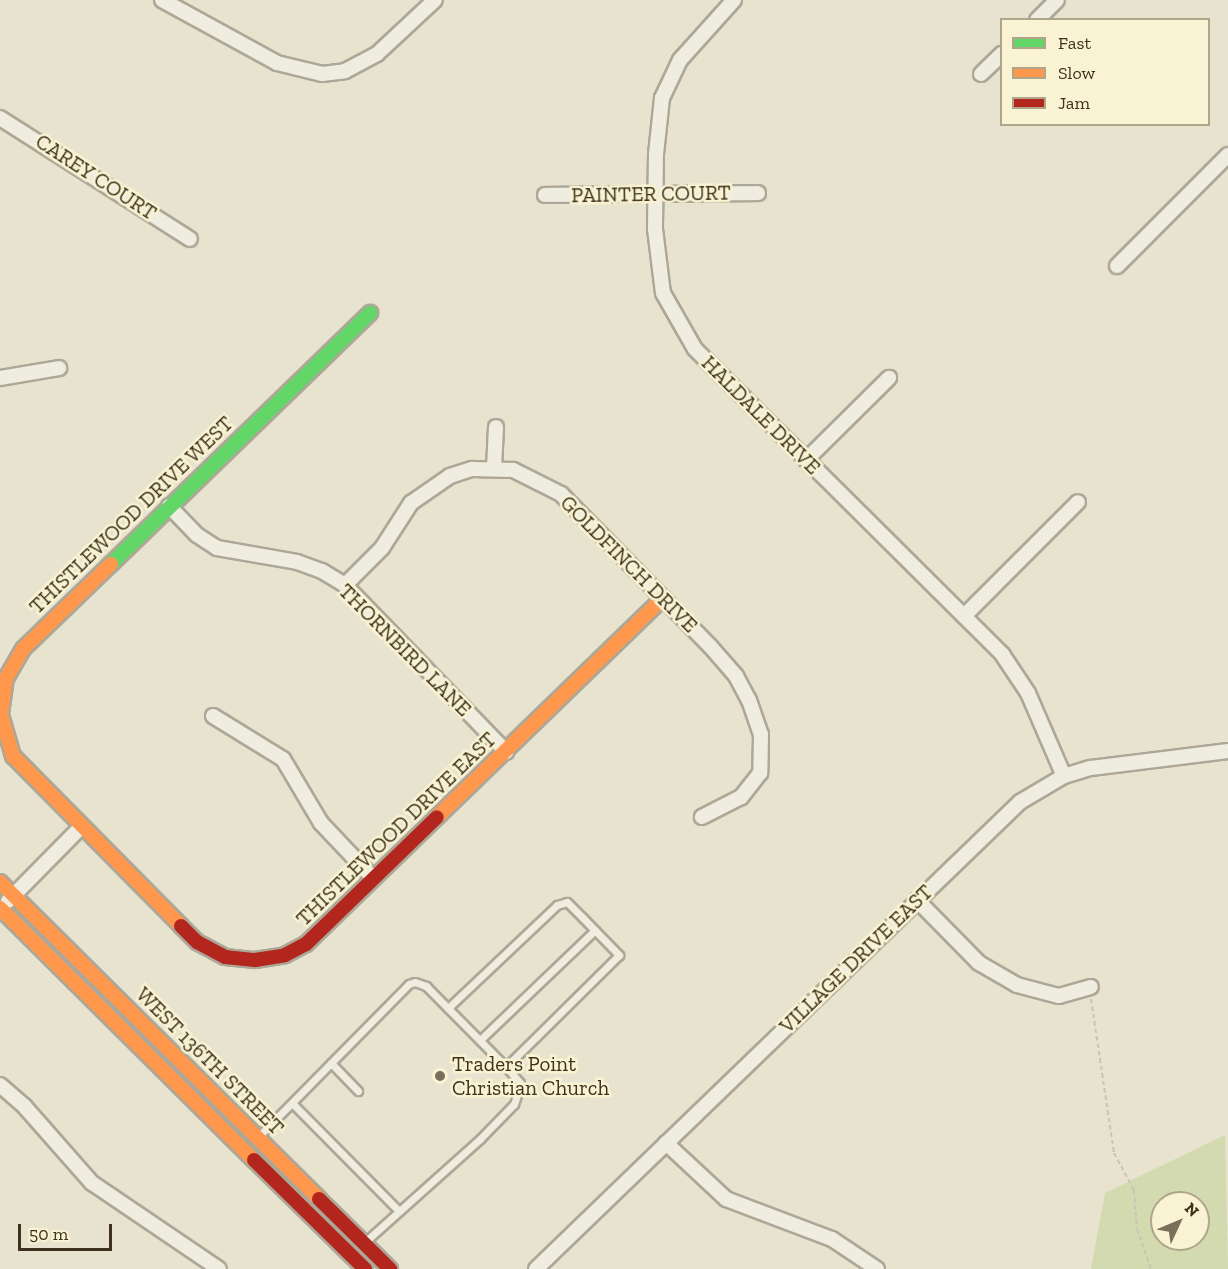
<!DOCTYPE html>
<style>
body{margin:0}
#map{position:relative;width:1228px;height:1269px;overflow:hidden;background:#e8e3ce;font-family:"Zilla Slab",serif}
div>[style]{position:absolute}
.green>*{inset:0;background:#d3daaf}
.path>*{height:2px;margin-top:-1px;transform-origin:0;background:repeating-linear-gradient(90deg,#c8c4b6 0 4.5px,transparent 0 7.5px)}
.roads{filter:drop-shadow(2px 0 #ada797) drop-shadow(-2px 0 #ada797) drop-shadow(0 2px #ada797) drop-shadow(0 -2px #ada797)}
.lane>*{height:7px;margin:-3.5px;padding:0 3.5px;transform-origin:3.5px;border-radius:3.5px;background:#efece0}
.street>*{height:14px;margin:-7px;padding:0 7px;transform-origin:7px;border-radius:7px;background:#efece0}
.fast>*{height:14px;margin:-7px;padding:0 7px;transform-origin:7px;border-radius:7px;background:#63d668}
.slow>*{height:14px;margin:-7px;padding:0 7px;transform-origin:7px;border-radius:7px;background:#ff974d}
.jam>*{height:14px;margin:-7px;padding:0 7px;transform-origin:7px;border-radius:7px;background:#b3261e}
.dots>*{width:16px;height:16px;translate:-50% -50%;box-sizing:border-box;border:3px solid #f9f3d3;border-radius:50%}
span{translate:-50% -50%;white-space:nowrap;text-align:center;line-height:1.15;-webkit-text-stroke:5px #f9f3d3;paint-order:stroke}
.street-label{font-size:21px;color:#3d311d}
.poi-label{font-size:21px;color:#3d311d}
.left{translate:0 -50%;text-align:left}
.legend{position:absolute;left:1000px;top:18px;width:210px;height:108px;box-sizing:border-box;background:#f9f3d3;border:2px solid #aea58a;margin:0;padding:8px 10px;list-style:none;font-size:18px;color:#3d311d}
.legend li{display:flex;align-items:center;gap:12px;height:30px}
.legend b{width:30px;border:2px solid #aea58a}
.north{position:absolute;left:1150px;top:1191px;width:60px;height:60px;box-sizing:border-box;background:#f9f3d3;border:2px solid #aea58a;border-radius:50%;rotate:46deg;font-size:16px;font-weight:700;line-height:24px;text-align:center;color:#3d311d}
.north::after{content:'';display:block;margin:auto;width:21px;height:27px;background:#796f5b;clip-path:polygon(50% 0,100% 100%,50% 72%,0 100%)}
.scale{position:absolute;left:18px;top:1224px;width:94px;height:27px;box-sizing:border-box;border:3px solid #3d311d;border-top:0;padding-left:8px;font-size:18px;line-height:21px;white-space:nowrap;color:#3d311d;-webkit-text-stroke:4px #f9f3d3;paint-order:stroke}
</style>
<div id="map">
<div class="green">
<i style="clip-path:polygon(evenodd,1225px 1135px,1228px 1269px,1091px 1269px,1105px 1193px,1225px 1135px,1162px 1203px,1198px 1203px,1198px 1239px,1162px 1239px,1162px 1203px)"></i>
</div>
<div class="path">
<i style="left:1091px;top:999px;width:156px;rotate:81.5deg"></i>
<i style="left:1114px;top:1153px;width:42px;rotate:61.6deg"></i>
<i style="left:1134px;top:1190px;width:39px;rotate:86deg"></i>
<i style="left:1137px;top:1229px;width:42px;rotate:70.7deg"></i>
</div>
<div class="roads">
<div class="lane">
<i style="left:448px;top:1008px;width:150px;rotate:-43.4deg"></i>
<i style="left:557px;top:905px;width:10px;rotate:-17deg"></i>
<i style="left:567px;top:902px;width:23px;rotate:45deg"></i>
<i style="left:583px;top:918px;width:52px;rotate:45.8deg"></i>
<i style="left:619px;top:955px;width:159px;rotate:135.3deg"></i>
<i style="left:480px;top:1040px;width:159px;rotate:-43.7deg"></i>
<i style="left:331px;top:1063px;width:39px;rotate:46deg"></i>
<i style="left:292px;top:1103px;width:152px;rotate:45.3deg"></i>
<i style="left:258px;top:1137px;width:215px;rotate:-45.4deg"></i>
<i style="left:409px;top:984px;width:6px;rotate:-18deg"></i>
<i style="left:415px;top:982px;width:12px;rotate:20deg"></i>
<i style="left:426px;top:986px;width:117px;rotate:45.3deg"></i>
<i style="left:508px;top:1069px;width:18px;rotate:49deg"></i>
<i style="left:520px;top:1083px;width:6px;rotate:99deg"></i>
<i style="left:519px;top:1089px;width:16px;rotate:108deg"></i>
<i style="left:514px;top:1104px;width:49px;rotate:134.2deg"></i>
<i style="left:480px;top:1139px;width:153px;rotate:138.2deg"></i>
</div>
<div class="street">
<i style="left:162px;top:0;width:131px;rotate:28.7deg"></i>
<i style="left:277px;top:63px;width:46px;rotate:13.7deg"></i>
<i style="left:322px;top:74px;width:23px;rotate:-7deg"></i>
<i style="left:345px;top:71px;width:36px;rotate:-28deg"></i>
<i style="left:377px;top:54px;width:79px;rotate:-43deg"></i>
<i style="left:734px;top:0;width:81px;rotate:132deg"></i>
<i style="left:680px;top:60px;width:42px;rotate:115.3deg"></i>
<i style="left:662px;top:98px;width:56px;rotate:96.1deg"></i>
<i style="left:656px;top:154px;width:75px;rotate:90.8deg"></i>
<i style="left:655px;top:229px;width:64px;rotate:82.9deg"></i>
<i style="left:663px;top:293px;width:64px;rotate:60.3deg"></i>
<i style="left:695px;top:349px;width:433px;rotate:44.8deg"></i>
<i style="left:1002px;top:654px;width:47px;rotate:56.3deg"></i>
<i style="left:1028px;top:693px;width:90px;rotate:66.6deg"></i>
<i style="left:1037px;top:20px;width:28px;rotate:-45deg"></i>
<i style="left:981px;top:74px;width:29px;rotate:-44deg"></i>
<i style="left:0;top:118px;width:225px;rotate:32.5deg"></i>
<i style="left:545px;top:195px;width:213px;rotate:-0.5deg"></i>
<i style="left:1117px;top:266px;width:157px;rotate:-45deg"></i>
<i style="left:0;top:378px;width:60px;rotate:-9.6deg"></i>
<i style="left:806px;top:460px;width:117px;rotate:-44.7deg"></i>
<i style="left:494px;top:468px;width:41px;rotate:-87.2deg"></i>
<i style="left:169px;top:506px;width:40px;rotate:46deg"></i>
<i style="left:197px;top:535px;width:24px;rotate:33deg"></i>
<i style="left:217px;top:548px;width:81px;rotate:9.9deg"></i>
<i style="left:297px;top:562px;width:27px;rotate:20deg"></i>
<i style="left:322px;top:571px;width:27px;rotate:31deg"></i>
<i style="left:345px;top:585px;width:232px;rotate:46deg"></i>
<i style="left:345px;top:585px;width:52px;rotate:-45deg"></i>
<i style="left:382px;top:548px;width:54px;rotate:-57.2deg"></i>
<i style="left:411px;top:503px;width:47px;rotate:-34.7deg"></i>
<i style="left:450px;top:476px;width:23px;rotate:-18deg"></i>
<i style="left:472px;top:469px;width:41px;rotate:1.4deg"></i>
<i style="left:513px;top:470px;width:54px;rotate:26.6deg"></i>
<i style="left:561px;top:494px;width:213px;rotate:45.6deg"></i>
<i style="left:710px;top:646px;width:40px;rotate:49deg"></i>
<i style="left:736px;top:676px;width:27px;rotate:62deg"></i>
<i style="left:749px;top:700px;width:36px;rotate:71deg"></i>
<i style="left:761px;top:734px;width:39px;rotate:91deg"></i>
<i style="left:760px;top:773px;width:31px;rotate:128deg"></i>
<i style="left:741px;top:797px;width:44px;rotate:152.9deg"></i>
<i style="left:964px;top:616px;width:161px;rotate:-45deg"></i>
<i style="left:213px;top:716px;width:82px;rotate:31.6deg"></i>
<i style="left:283px;top:759px;width:74px;rotate:59.3deg"></i>
<i style="left:321px;top:823px;width:76px;rotate:46.6deg"></i>
<i style="left:917px;top:900px;width:88px;rotate:45.5deg"></i>
<i style="left:979px;top:963px;width:44px;rotate:30.1deg"></i>
<i style="left:1017px;top:985px;width:43px;rotate:14.7deg"></i>
<i style="left:1059px;top:996px;width:33px;rotate:-16deg"></i>
<i style="left:8px;top:901px;width:105px;rotate:-45.4deg"></i>
<i style="left:0;top:1085px;width:33px;rotate:41deg"></i>
<i style="left:25px;top:1107px;width:101px;rotate:48.6deg"></i>
<i style="left:92px;top:1183px;width:153px;rotate:34.1deg"></i>
<i style="left:666px;top:1143px;width:82px;rotate:43deg"></i>
<i style="left:726px;top:1199px;width:113px;rotate:20.7deg"></i>
<i style="left:832px;top:1239px;width:54px;rotate:33.7deg"></i>
<i style="left:536px;top:1269px;width:673px;rotate:-43.98deg"></i>
<i style="left:1020px;top:802px;width:51px;rotate:-30.6deg"></i>
<i style="left:1064px;top:776px;width:28px;rotate:-17deg"></i>
<i style="left:1091px;top:768px;width:138px;rotate:-7.1deg"></i>
</div>
<div class="fast">
<i style="left:111px;top:564px;width:361px;rotate:-44.1deg"></i>
</div>
<div class="slow">
<i style="left:111px;top:564px;width:122px;rotate:136deg"></i>
<i style="left:23px;top:649px;width:34px;rotate:120deg"></i>
<i style="left:6px;top:678px;width:37px;rotate:98deg"></i>
<i style="left:1px;top:715px;width:43px;rotate:73.7deg"></i>
<i style="left:13px;top:756px;width:239px;rotate:45.3deg"></i>
<i style="left:437px;top:817px;width:315px;rotate:-44.1deg"></i>
<i style="left:0;top:882px;width:450px;rotate:44.8deg"></i>
<i style="left:0;top:908px;width:358px;rotate:44.8deg"></i>
</div>
<div class="jam">
<i style="left:181px;top:926px;width:23px;rotate:45deg"></i>
<i style="left:197px;top:942px;width:32px;rotate:28deg"></i>
<i style="left:225px;top:957px;width:30px;rotate:6deg"></i>
<i style="left:255px;top:960px;width:30px;rotate:-9deg"></i>
<i style="left:285px;top:955px;width:24px;rotate:-28deg"></i>
<i style="left:306px;top:944px;width:182px;rotate:-44.1deg"></i>
<i style="left:254px;top:1160px;width:156px;rotate:44.5deg"></i>
<i style="left:319px;top:1199px;width:100px;rotate:44.6deg"></i>
</div>
</div>
<div class="dots">
<i style="left:440px;top:1076px;background:#796f5b"></i>
</div>
<div class="street-label">
<span style="left:96px;top:177px;rotate:33deg">CAREY COURT</span>
<span style="left:651px;top:194px;rotate:-1deg">PAINTER COURT</span>
<span style="left:761px;top:415px;rotate:45deg">HALDALE DRIVE</span>
<span style="left:131px;top:515px;rotate:-44deg">THISTLEWOOD DRIVE WEST</span>
<span style="left:629px;top:564px;rotate:45deg">GOLDFINCH DRIVE</span>
<span style="left:405px;top:650px;rotate:45deg">THORNBIRD LANE</span>
<span style="left:396px;top:829px;rotate:-44deg">THISTLEWOOD DRIVE EAST</span>
<span style="left:856px;top:959px;rotate:-44deg">VILLAGE DRIVE EAST</span>
<span style="left:210px;top:1061px;rotate:45deg">WEST 136TH STREET</span>
</div>
<div class="poi-label">
<span class="left" style="left:452px;top:1076px">Traders Point<br>Christian Church</span>
</div>
<ul class="legend">
<li><b style="height:8px;background:#63d668"></b>Fast</li>
<li><b style="height:8px;background:#ff974d"></b>Slow</li>
<li><b style="height:8px;background:#b3261e"></b>Jam</li>
</ul>
<div class="north">N</div>
<div class="scale">50 m</div>
</div>
